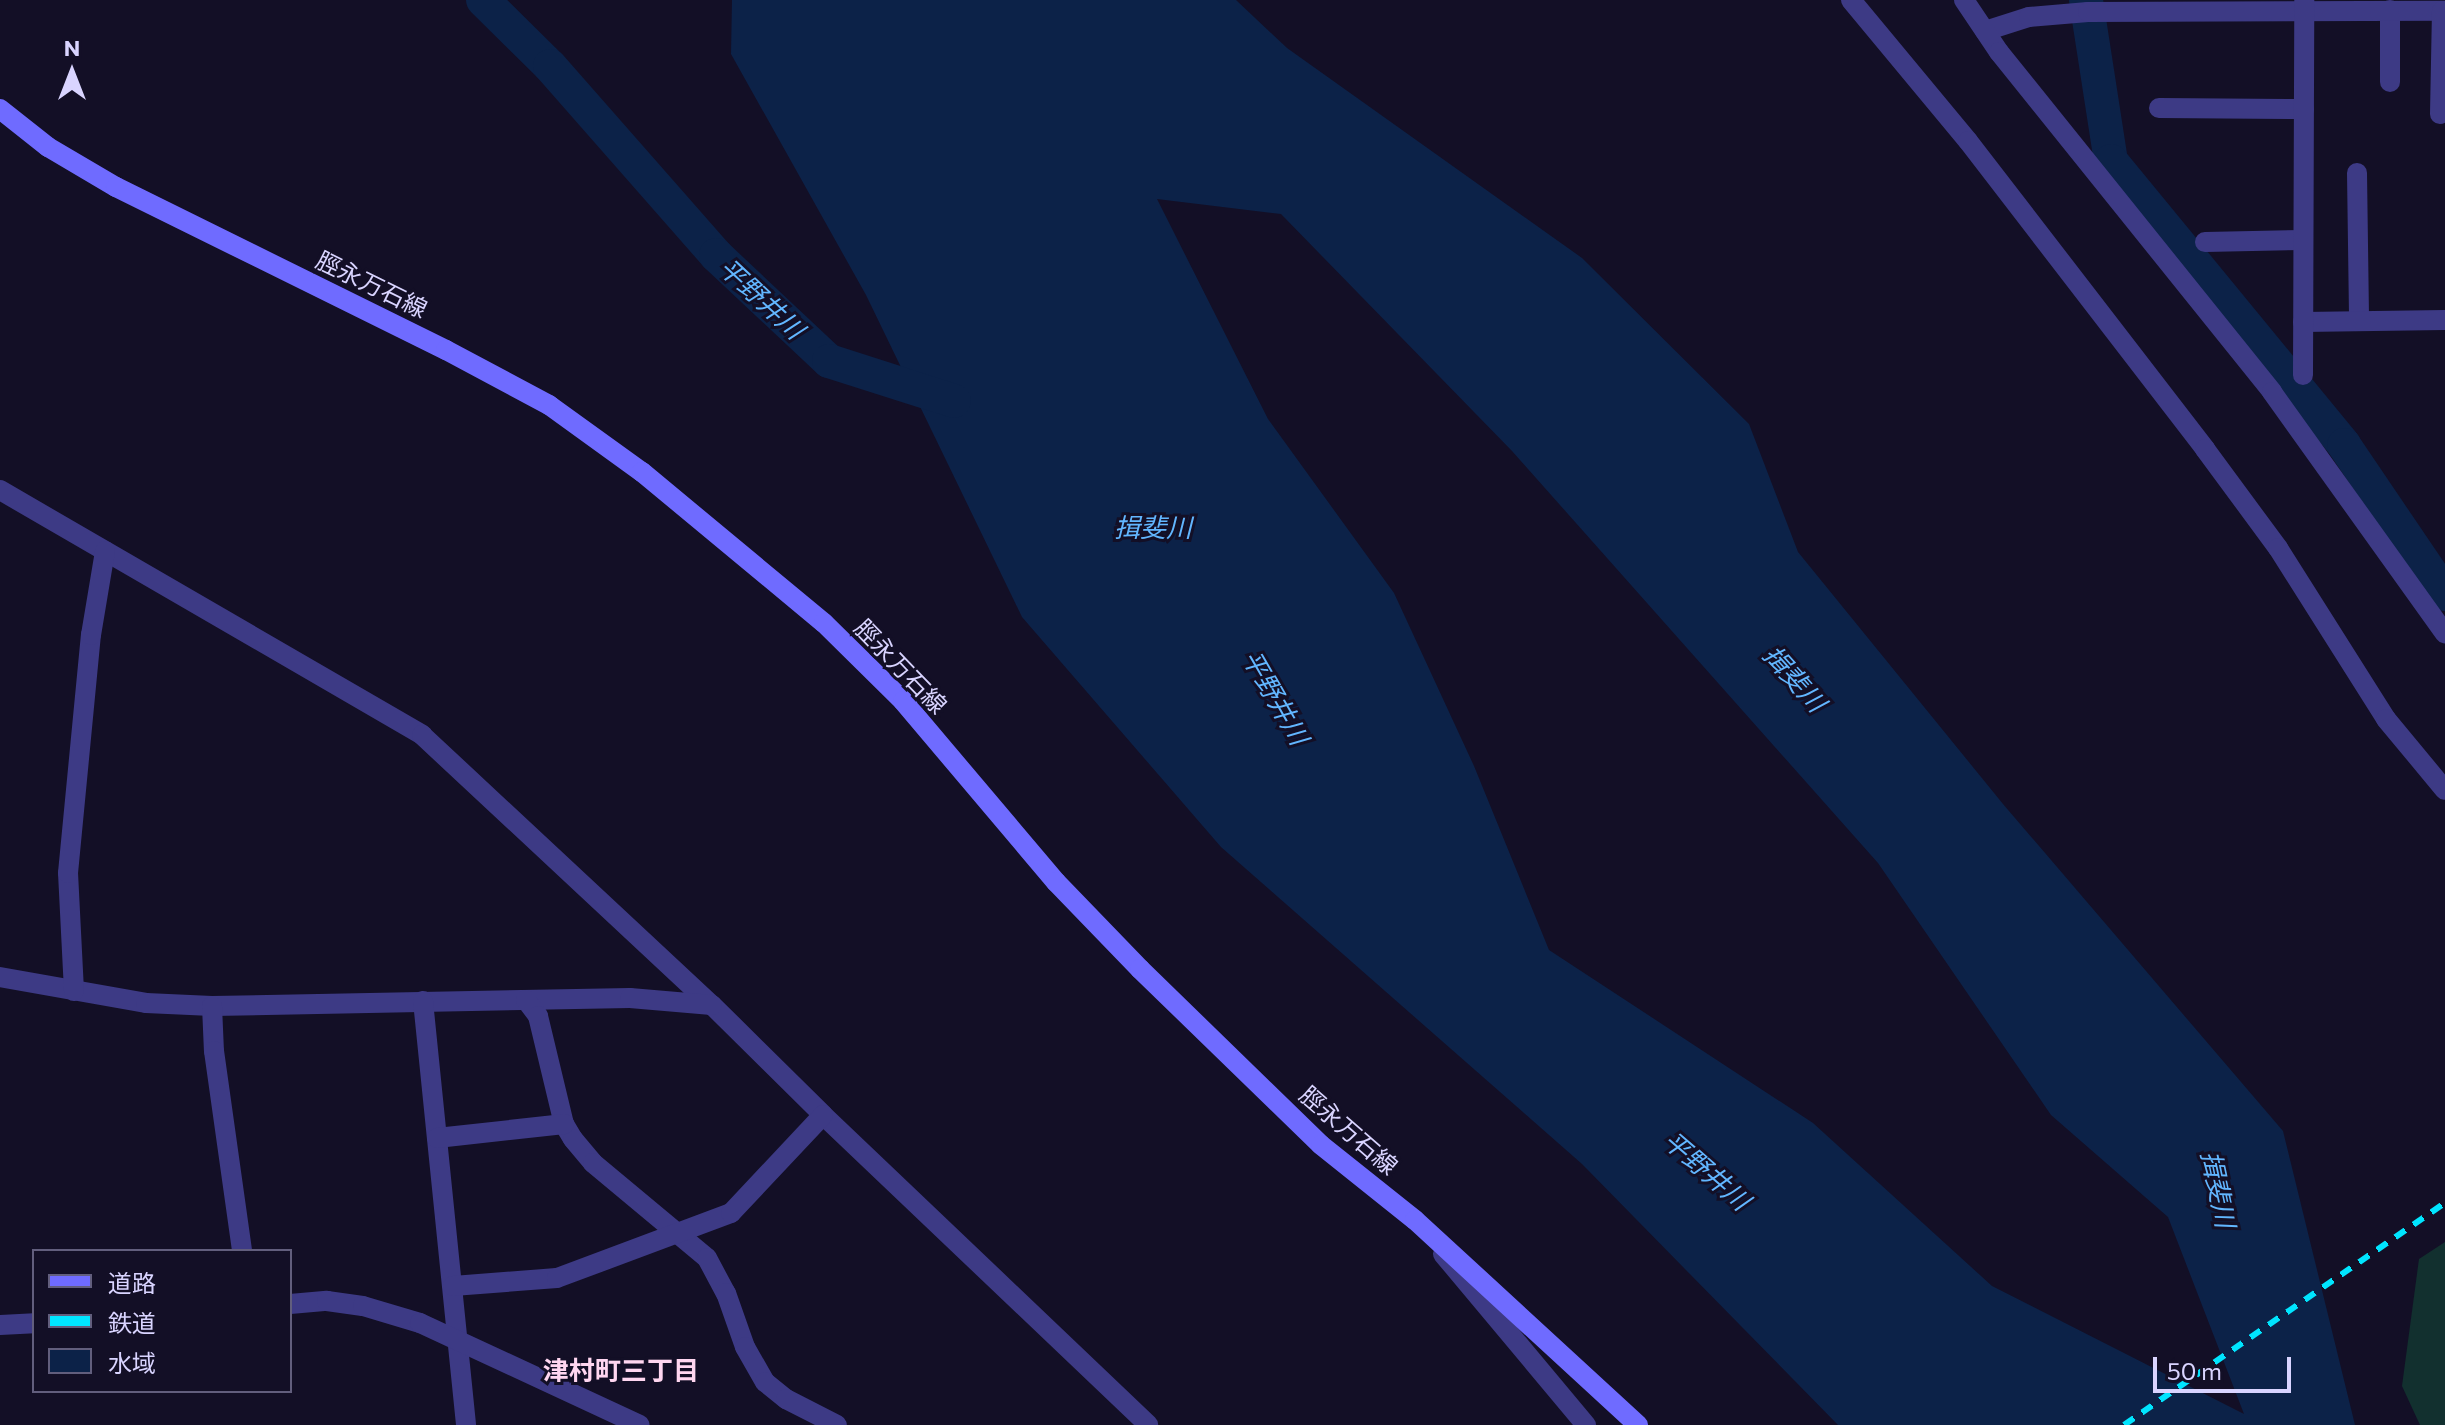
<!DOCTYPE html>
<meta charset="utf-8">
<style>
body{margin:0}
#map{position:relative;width:2445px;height:1425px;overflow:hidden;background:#130f26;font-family:Commissioner,"Noto Sans JP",sans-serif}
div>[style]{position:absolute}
.green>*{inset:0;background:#12302f}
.water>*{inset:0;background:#0c2248}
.river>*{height:34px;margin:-17px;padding:0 17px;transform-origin:17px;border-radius:17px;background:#0c2248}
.minor>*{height:20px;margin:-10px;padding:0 10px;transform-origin:10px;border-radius:10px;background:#3d3a85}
.tertiary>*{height:20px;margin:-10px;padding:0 10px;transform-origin:10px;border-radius:10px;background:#3d3a85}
.secondary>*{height:20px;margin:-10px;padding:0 10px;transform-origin:10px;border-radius:10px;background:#6f6bff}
.rail>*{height:6px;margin-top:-3px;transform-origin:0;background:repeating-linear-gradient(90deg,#00e5ff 0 12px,transparent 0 22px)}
span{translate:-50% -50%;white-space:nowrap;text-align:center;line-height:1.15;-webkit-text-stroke:6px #130f26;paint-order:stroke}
.street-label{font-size:24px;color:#d9d4ff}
.water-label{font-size:26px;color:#62b6ff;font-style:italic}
.neighbourhood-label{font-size:26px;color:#ffd6f0;font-weight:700}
.legend{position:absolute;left:32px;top:1249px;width:260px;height:144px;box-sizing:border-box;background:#130f26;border:2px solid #625e7d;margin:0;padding:10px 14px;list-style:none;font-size:24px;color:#d9d4ff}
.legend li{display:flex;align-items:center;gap:16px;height:40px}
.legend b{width:40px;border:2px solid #625e7d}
.north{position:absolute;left:32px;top:32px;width:80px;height:80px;-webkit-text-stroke:6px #130f26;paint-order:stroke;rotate:0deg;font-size:22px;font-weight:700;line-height:32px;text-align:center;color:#d9d4ff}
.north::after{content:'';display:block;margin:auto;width:28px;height:36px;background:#d9d4ff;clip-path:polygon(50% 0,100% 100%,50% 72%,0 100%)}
.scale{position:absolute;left:2153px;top:1357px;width:138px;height:36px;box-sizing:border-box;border:4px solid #d9d4ff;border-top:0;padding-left:10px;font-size:24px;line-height:28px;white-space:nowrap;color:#d9d4ff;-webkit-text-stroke:6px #130f26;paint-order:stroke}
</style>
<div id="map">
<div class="green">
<i style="clip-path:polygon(2445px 1242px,2445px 1425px,2420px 1425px,2402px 1386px,2419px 1259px)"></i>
</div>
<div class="water">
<i style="clip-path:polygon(evenodd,732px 0,1236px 0,1287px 48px,1582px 258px,1749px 424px,1798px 552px,2003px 804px,2283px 1131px,2355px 1425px,1838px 1425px,1582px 1164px,1221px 847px,1022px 617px,866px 295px,731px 54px,732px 0,1157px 199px,1281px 214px,1512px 451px,1878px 863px,2051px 1115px,2168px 1217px,2244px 1414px,1992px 1286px,1813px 1123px,1549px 950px,1474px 766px,1394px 593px,1268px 419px,1157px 199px)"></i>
</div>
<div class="river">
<i style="left:483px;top:0;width:94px;rotate:44.6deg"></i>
<i style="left:550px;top:66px;width:252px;rotate:48.7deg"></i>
<i style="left:716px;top:255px;width:155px;rotate:43.2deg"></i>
<i style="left:829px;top:361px;width:131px;rotate:17.7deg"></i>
<i style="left:2086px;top:0;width:163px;rotate:81.2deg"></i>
<i style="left:2111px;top:161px;width:367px;rotate:50.6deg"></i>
<i style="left:2344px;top:445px;width:180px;rotate:55.9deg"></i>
</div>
<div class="minor">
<i style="left:1851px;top:0;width:183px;rotate:50.3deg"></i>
<i style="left:1968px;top:141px;width:389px;rotate:52.4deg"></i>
<i style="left:2205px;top:449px;width:123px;rotate:53.6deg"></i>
<i style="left:2278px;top:548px;width:202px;rotate:57.7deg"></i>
<i style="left:2386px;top:719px;width:92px;rotate:50.3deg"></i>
<i style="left:2390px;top:10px;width:72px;rotate:90deg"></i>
<i style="left:1985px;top:31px;width:46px;rotate:-17.7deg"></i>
<i style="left:2029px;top:17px;width:59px;rotate:-4.8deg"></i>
<i style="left:2088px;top:12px;width:357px;rotate:-0.2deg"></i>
<i style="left:2159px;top:108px;width:145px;rotate:0.4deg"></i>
<i style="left:2440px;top:114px;width:103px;rotate:-88.9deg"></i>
<i style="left:2357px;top:173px;width:148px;rotate:89.2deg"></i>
<i style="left:2205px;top:242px;width:98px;rotate:-1.2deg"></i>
<i style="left:2303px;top:322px;width:142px;rotate:-0.8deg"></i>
<i style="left:2303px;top:375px;width:375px;rotate:-89.8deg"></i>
<i style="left:0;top:490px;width:488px;rotate:30.1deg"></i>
<i style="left:422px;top:735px;width:396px;rotate:43deg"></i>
<i style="left:712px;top:1005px;width:156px;rotate:44.7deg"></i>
<i style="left:823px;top:1115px;width:449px;rotate:43.6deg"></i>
<i style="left:0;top:977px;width:148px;rotate:10.1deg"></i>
<i style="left:146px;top:1003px;width:66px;rotate:2.6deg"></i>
<i style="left:212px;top:1006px;width:418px;rotate:-1.1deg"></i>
<i style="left:630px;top:998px;width:82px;rotate:4.9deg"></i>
<i style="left:74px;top:991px;width:118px;rotate:-92.9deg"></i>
<i style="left:68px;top:873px;width:239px;rotate:-84.5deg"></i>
<i style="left:91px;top:635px;width:85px;rotate:-80.5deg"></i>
<i style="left:526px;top:1000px;width:20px;rotate:53deg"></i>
<i style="left:538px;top:1016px;width:111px;rotate:76.5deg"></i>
<i style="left:564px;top:1124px;width:17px;rotate:59deg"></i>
<i style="left:573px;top:1139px;width:31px;rotate:50deg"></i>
<i style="left:593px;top:1163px;width:148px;rotate:39.8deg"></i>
<i style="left:707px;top:1258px;width:40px;rotate:62deg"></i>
<i style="left:726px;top:1293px;width:57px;rotate:70.6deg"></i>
<i style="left:745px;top:1347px;width:40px;rotate:60.3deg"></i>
<i style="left:765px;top:1382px;width:27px;rotate:39deg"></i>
<i style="left:786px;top:1399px;width:57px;rotate:27deg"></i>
<i style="left:423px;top:1001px;width:426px;rotate:84.2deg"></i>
<i style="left:212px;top:1006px;width:45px;rotate:87.5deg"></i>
<i style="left:214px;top:1051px;width:202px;rotate:82deg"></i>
<i style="left:437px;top:1138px;width:128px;rotate:-6.3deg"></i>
<i style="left:1443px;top:1254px;width:223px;rotate:50.1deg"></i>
<i style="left:453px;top:1286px;width:104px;rotate:-4.4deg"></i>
<i style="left:557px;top:1278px;width:186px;rotate:-20.5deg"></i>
<i style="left:731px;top:1213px;width:134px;rotate:-46.8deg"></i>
</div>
<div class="tertiary">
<i style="left:1964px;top:0;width:63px;rotate:56.1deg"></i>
<i style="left:1999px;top:52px;width:436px;rotate:51.2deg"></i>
<i style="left:2272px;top:392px;width:297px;rotate:54.4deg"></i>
<i style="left:290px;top:1304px;width:37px;rotate:-5deg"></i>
<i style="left:327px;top:1301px;width:36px;rotate:8deg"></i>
<i style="left:363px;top:1306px;width:59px;rotate:16.6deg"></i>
<i style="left:420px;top:1323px;width:242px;rotate:24.9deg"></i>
<i style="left:0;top:1325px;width:34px;rotate:-3deg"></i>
</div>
<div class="secondary">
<i style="left:0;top:109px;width:61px;rotate:38.4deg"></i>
<i style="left:48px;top:147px;width:79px;rotate:30.5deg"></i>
<i style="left:116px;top:187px;width:368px;rotate:26.3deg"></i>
<i style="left:446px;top:350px;width:117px;rotate:28.1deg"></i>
<i style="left:549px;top:405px;width:115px;rotate:35.8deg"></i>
<i style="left:642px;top:472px;width:236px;rotate:39.7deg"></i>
<i style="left:824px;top:623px;width:111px;rotate:44.6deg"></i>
<i style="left:903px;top:701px;width:237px;rotate:49.8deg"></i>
<i style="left:1056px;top:882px;width:121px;rotate:46deg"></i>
<i style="left:1140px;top:969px;width:252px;rotate:44.2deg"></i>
<i style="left:1321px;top:1145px;width:120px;rotate:38.6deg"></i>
<i style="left:1415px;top:1220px;width:303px;rotate:42.6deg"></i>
</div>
<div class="rail">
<i style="left:2124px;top:1425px;width:390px;rotate:-34.7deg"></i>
</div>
<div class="street-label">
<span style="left:372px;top:284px;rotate:26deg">脛永万石線</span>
<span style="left:901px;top:666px;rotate:46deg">脛永万石線</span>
<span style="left:1349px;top:1130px;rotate:41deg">脛永万石線</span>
</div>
<div class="water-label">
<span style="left:762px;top:298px;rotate:43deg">平野井川</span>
<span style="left:1153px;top:527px">揖斐川</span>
<span style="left:1795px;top:678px;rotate:48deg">揖斐川</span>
<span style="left:1276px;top:697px;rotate:60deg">平野井川</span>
<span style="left:1707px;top:1170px;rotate:41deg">平野井川</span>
<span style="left:2219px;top:1189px;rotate:78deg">揖斐川</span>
</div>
<div class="neighbourhood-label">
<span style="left:621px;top:1370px">津村町三丁目</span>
</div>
<ul class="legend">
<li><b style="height:10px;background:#6f6bff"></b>道路</li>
<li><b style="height:10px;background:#00e5ff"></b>鉄道</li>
<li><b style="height:22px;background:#0c2248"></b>水域</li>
</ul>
<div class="north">N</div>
<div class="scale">50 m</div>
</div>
